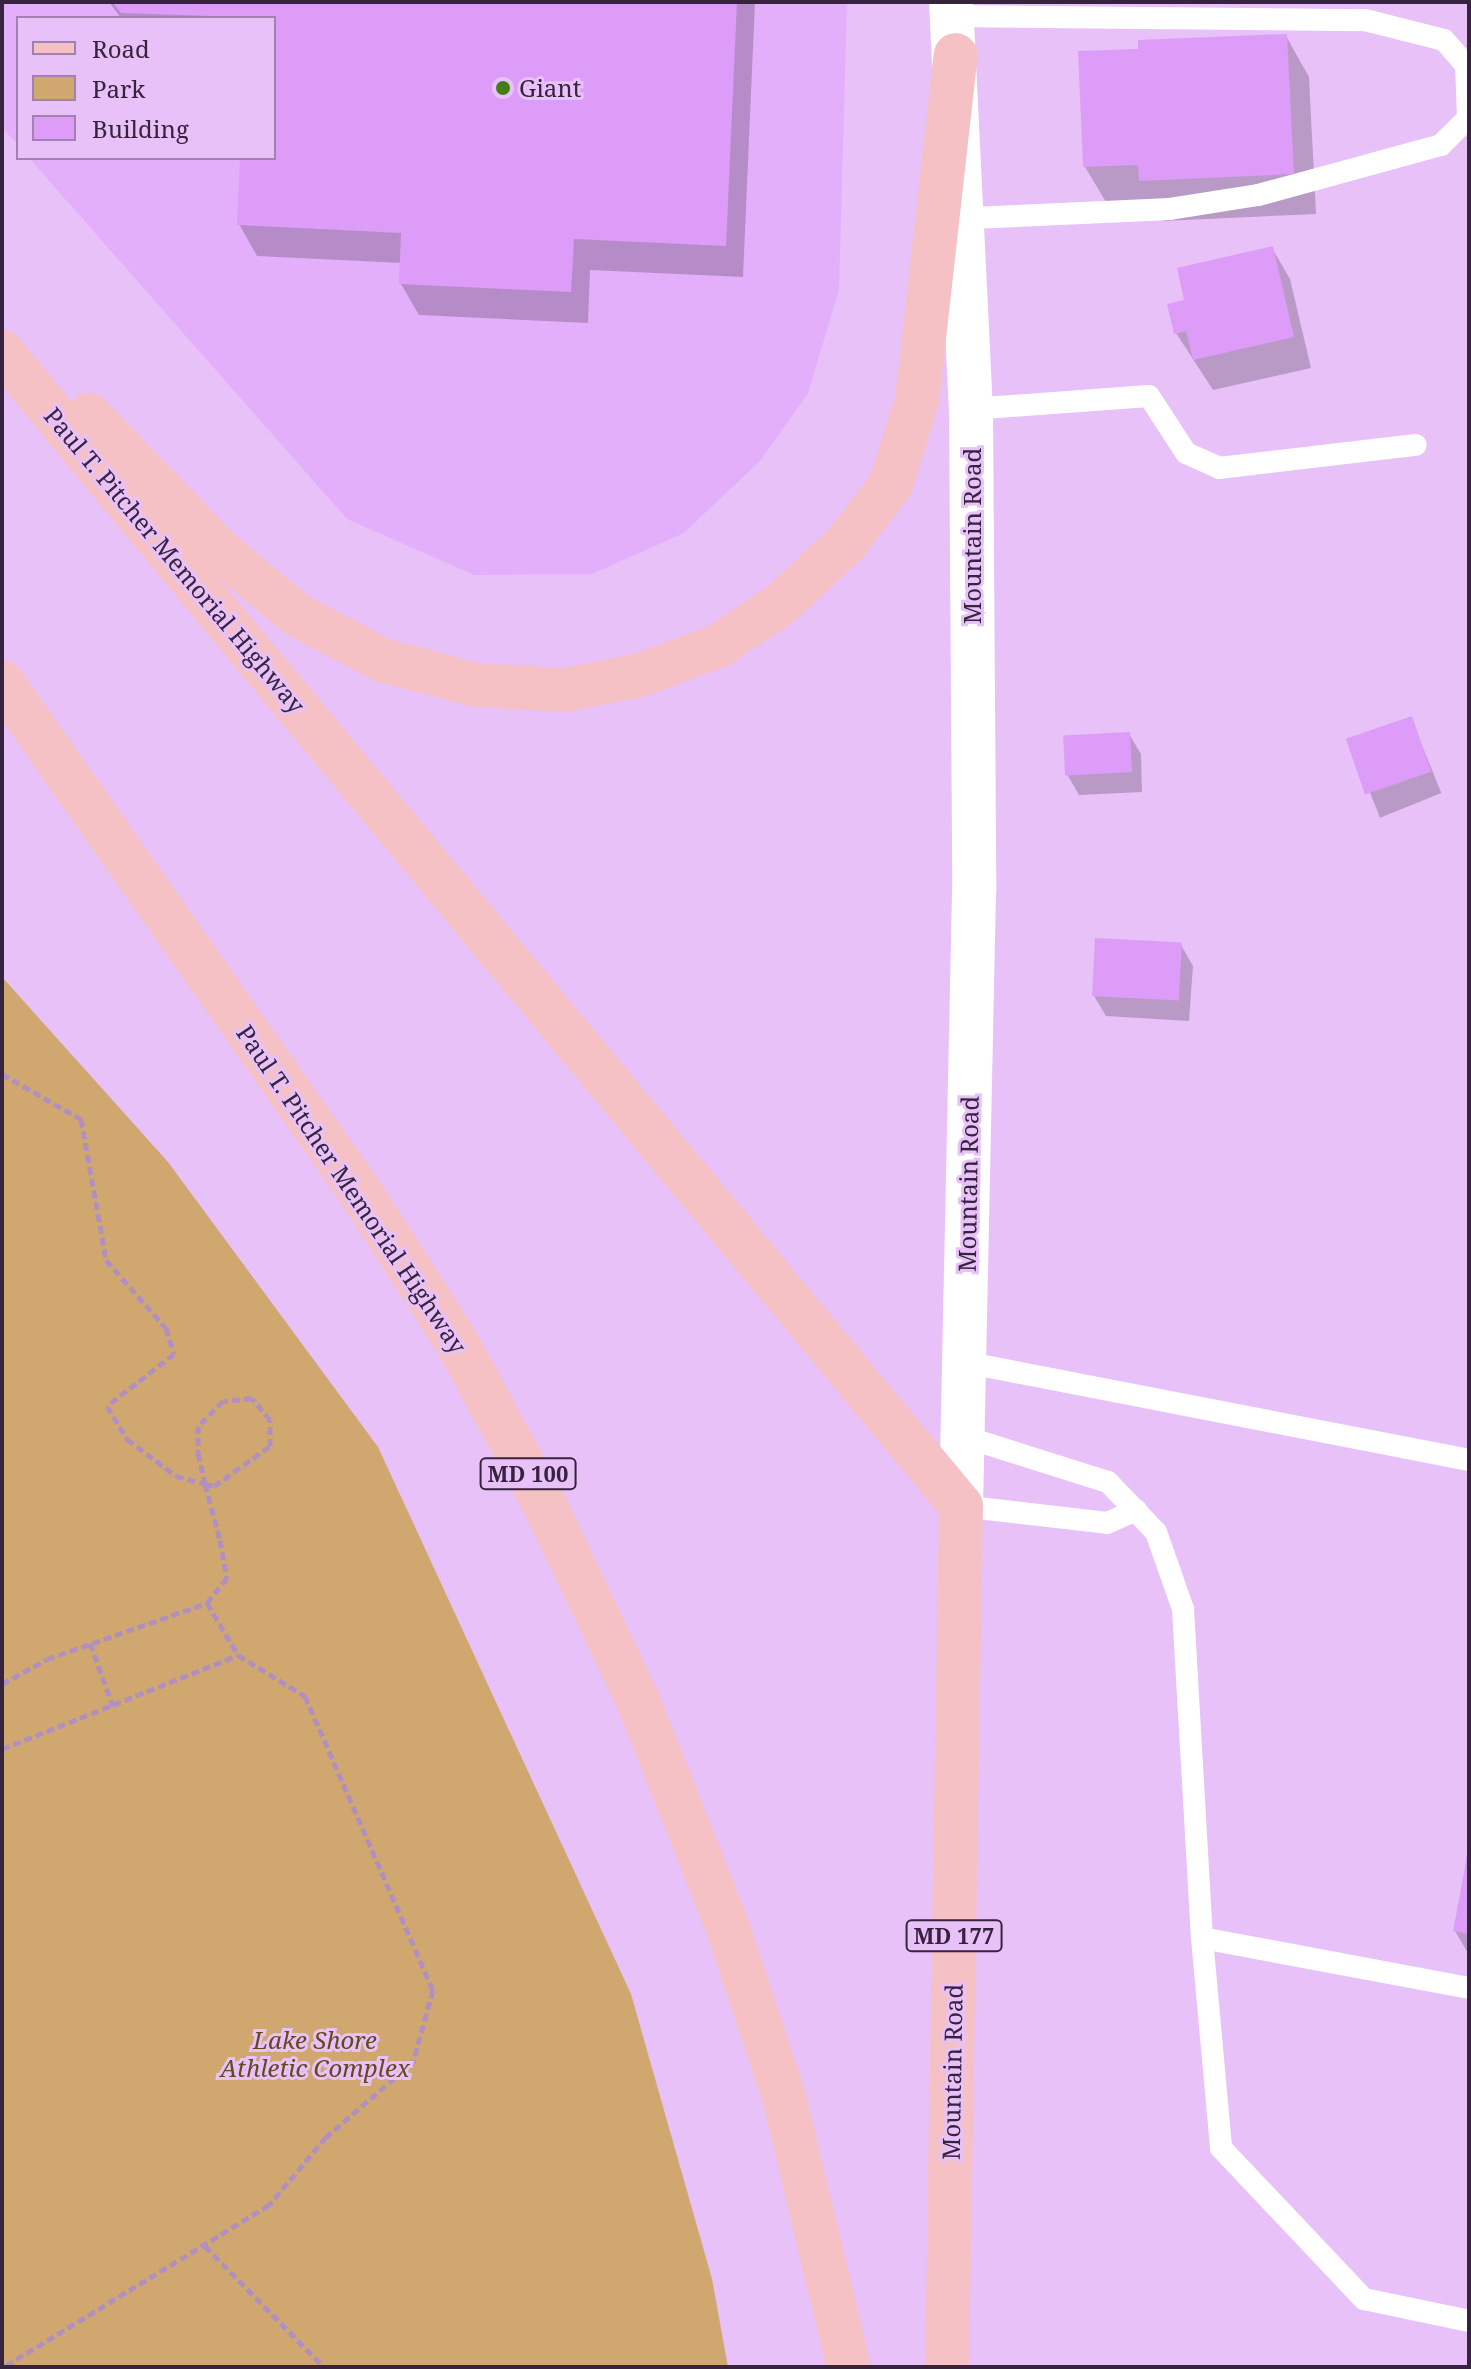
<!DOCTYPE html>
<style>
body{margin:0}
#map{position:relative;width:1471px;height:2369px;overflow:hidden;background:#e8c1f9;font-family:"Noto Serif",serif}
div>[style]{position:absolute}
.built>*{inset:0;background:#e4affa}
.green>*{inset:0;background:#d0a86f}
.shadow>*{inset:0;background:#0003;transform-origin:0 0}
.building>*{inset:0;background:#dd9cf8;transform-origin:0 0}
.path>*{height:5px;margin-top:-2.5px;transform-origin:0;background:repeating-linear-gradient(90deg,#b190bf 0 8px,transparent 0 12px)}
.lane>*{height:22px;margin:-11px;padding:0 11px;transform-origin:11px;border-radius:11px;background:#fff}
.secondary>*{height:44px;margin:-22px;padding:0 22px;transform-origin:22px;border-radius:22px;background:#fff}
.primary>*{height:44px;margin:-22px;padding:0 22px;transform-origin:22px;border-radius:22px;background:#f5c1c4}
.dots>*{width:22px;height:22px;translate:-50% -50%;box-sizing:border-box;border:4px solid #e8c1f9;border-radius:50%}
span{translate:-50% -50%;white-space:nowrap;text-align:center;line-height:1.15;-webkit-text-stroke:6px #e8c1f9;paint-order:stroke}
.shield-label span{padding:2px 6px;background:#e8c1f9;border:2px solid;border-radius:6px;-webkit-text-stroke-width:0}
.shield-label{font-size:22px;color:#36233d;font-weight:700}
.poi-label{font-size:24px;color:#36233d}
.left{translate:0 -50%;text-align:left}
.street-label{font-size:24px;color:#36233d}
.park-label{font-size:24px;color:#64491e;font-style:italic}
.frame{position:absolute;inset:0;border:4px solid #36233d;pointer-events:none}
.legend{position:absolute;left:16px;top:16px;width:260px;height:144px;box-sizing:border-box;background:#e8c1f9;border:2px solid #a182ae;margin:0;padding:10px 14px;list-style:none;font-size:24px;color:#36233d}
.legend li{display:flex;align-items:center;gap:16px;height:40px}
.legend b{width:40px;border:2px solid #a182ae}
</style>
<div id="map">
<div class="built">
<i style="clip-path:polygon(2px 2px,847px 2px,839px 290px,808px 393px,760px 461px,684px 533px,592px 574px,474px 575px,347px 519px,29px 158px,274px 158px,274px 18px,18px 18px,18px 145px,2px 127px)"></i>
</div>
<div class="green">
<i style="clip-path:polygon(2px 977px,168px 1162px,378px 1447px,631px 1994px,712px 2279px,728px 2367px,2px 2367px)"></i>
</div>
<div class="shadow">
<i style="clip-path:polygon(109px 2px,755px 2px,743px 277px,590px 270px,588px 323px,419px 315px,401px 284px,402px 263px,257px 256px,239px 224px,242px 158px,274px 158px,274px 18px,121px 18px)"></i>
<i style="clip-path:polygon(1286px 36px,1309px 77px,1316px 214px,1164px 221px,1155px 205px,1109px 207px,1085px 167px)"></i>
<i style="clip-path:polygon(1272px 248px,1290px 279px,1311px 368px,1213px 390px,1176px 333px,1186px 302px)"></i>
<i style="left:1411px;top:718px;width:81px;height:66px;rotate:68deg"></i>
<i style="clip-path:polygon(1129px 734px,1141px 754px,1142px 792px,1079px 795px,1067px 774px)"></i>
<i style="clip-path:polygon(1181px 945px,1193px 966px,1189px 1021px,1106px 1016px,1094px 996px)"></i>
<i style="clip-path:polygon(1468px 1849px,1469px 1849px,1469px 1955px,1455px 1931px)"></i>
</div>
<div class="building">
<i style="clip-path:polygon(112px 2px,737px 2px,726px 246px,574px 239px,571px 292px,399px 284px,401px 233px,237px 225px,240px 158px,274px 158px,274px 18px,121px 13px)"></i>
<i style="clip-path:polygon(1287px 34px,1294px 174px,1139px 181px,1138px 165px,1083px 167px,1078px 51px,1138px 49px,1138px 40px)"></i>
<i style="clip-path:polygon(1273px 246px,1294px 337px,1193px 360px,1186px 331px,1174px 334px,1167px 304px,1184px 300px,1177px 268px)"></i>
<i style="left:1412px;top:716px;width:59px;height:70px;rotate:71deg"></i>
<i style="left:1130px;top:732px;width:40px;height:67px;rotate:87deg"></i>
<i style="left:1095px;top:938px;width:87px;height:58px;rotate:3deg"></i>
<i style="clip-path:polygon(1469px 1847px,1469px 1934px,1453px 1931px)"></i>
</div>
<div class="path">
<i style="left:2px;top:1074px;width:91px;rotate:29.7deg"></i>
<i style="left:81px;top:1119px;width:143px;rotate:79.9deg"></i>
<i style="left:106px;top:1260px;width:91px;rotate:48.6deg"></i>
<i style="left:166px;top:1328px;width:27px;rotate:73deg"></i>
<i style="left:174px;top:1354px;width:85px;rotate:142.2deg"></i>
<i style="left:107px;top:1406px;width:39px;rotate:59deg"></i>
<i style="left:127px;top:1439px;width:61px;rotate:37.1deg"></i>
<i style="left:176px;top:1476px;width:30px;rotate:15deg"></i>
<i style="left:205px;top:1484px;width:9px;rotate:13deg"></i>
<i style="left:214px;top:1486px;width:69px;rotate:-35.5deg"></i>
<i style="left:270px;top:1446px;width:26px;rotate:-90deg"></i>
<i style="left:270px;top:1420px;width:28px;rotate:-129deg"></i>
<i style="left:252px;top:1398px;width:29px;rotate:174deg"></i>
<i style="left:223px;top:1401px;width:35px;rotate:135deg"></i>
<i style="left:198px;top:1426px;width:27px;rotate:90deg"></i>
<i style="left:198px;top:1453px;width:32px;rotate:77deg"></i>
<i style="left:205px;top:1484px;width:58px;rotate:75deg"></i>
<i style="left:220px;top:1540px;width:39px;rotate:80deg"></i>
<i style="left:227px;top:1578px;width:32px;rotate:129deg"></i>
<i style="left:207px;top:1603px;width:61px;rotate:59.2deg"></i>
<i style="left:238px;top:1655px;width:79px;rotate:31.5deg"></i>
<i style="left:305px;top:1696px;width:321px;rotate:66.5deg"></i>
<i style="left:433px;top:1990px;width:75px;rotate:105.5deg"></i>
<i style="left:413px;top:2062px;width:115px;rotate:139.2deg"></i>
<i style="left:326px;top:2137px;width:89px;rotate:130deg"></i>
<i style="left:269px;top:2205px;width:311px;rotate:148.6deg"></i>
<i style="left:90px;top:1643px;width:67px;rotate:69.9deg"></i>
<i style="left:2px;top:1684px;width:51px;rotate:-29.1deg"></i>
<i style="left:47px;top:1659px;width:170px;rotate:-19.3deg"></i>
<i style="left:2px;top:1749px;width:254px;rotate:-21.7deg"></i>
<i style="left:205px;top:2246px;width:170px;rotate:45.5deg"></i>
</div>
<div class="lane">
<i style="left:952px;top:16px;width:413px;rotate:0.6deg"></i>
<i style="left:1365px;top:20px;width:81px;rotate:14.2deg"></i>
<i style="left:1444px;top:40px;width:33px;rotate:49deg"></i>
<i style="left:1466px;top:65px;width:53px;rotate:87.8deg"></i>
<i style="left:1468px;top:118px;width:38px;rotate:135deg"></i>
<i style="left:1441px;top:145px;width:190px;rotate:164.7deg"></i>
<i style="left:1258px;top:195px;width:89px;rotate:171deg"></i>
<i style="left:1170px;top:209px;width:217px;rotate:177.4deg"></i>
<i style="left:971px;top:409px;width:178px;rotate:-4.2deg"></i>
<i style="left:1149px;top:396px;width:68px;rotate:57deg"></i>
<i style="left:1186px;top:453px;width:36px;rotate:24deg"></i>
<i style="left:1219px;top:468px;width:198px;rotate:-6.7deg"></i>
<i style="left:964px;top:1362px;width:514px;rotate:10.98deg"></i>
<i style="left:959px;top:1435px;width:156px;rotate:17.5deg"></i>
<i style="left:1108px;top:1482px;width:69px;rotate:46.2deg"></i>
<i style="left:1156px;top:1532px;width:82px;rotate:70.7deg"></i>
<i style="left:1183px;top:1609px;width:330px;rotate:86.7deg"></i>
<i style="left:1202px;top:1938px;width:272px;rotate:10.6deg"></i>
<i style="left:961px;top:1506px;width:147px;rotate:6.6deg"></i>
<i style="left:1107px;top:1523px;width:32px;rotate:-24deg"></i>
<i style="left:1202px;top:1938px;width:211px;rotate:84.8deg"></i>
<i style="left:1221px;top:2148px;width:208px;rotate:46.6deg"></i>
<i style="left:1364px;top:2299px;width:107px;rotate:11.8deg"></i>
</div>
<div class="secondary">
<i style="left:951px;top:2px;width:409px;rotate:87.2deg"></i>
<i style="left:971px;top:411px;width:481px;rotate:89.6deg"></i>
<i style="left:974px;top:892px;width:614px;rotate:91.21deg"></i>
</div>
<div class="primary">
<i style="left:2px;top:352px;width:1500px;rotate:50.27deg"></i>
<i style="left:961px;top:1506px;width:861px;rotate:90.93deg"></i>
<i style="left:89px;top:415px;width:189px;rotate:46.1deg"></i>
<i style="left:220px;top:551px;width:100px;rotate:39.7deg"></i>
<i style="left:297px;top:615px;width:96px;rotate:27.9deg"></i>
<i style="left:382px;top:660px;width:97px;rotate:14.9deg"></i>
<i style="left:476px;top:685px;width:89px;rotate:3.2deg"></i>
<i style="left:565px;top:690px;width:76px;rotate:-11.3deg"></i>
<i style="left:640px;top:675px;width:83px;rotate:-20.4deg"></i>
<i style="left:718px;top:646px;width:76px;rotate:-33.7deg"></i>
<i style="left:781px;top:604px;width:92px;rotate:-43.2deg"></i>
<i style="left:848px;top:541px;width:71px;rotate:-53deg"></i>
<i style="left:891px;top:484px;width:88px;rotate:-72.8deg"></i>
<i style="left:917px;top:400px;width:347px;rotate:-83.6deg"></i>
<i style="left:2px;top:682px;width:625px;rotate:54.91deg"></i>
<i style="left:361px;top:1193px;width:179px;rotate:57.3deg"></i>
<i style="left:458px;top:1344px;width:183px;rotate:61.6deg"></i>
<i style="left:545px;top:1505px;width:219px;rotate:64.6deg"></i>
<i style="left:639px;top:1703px;width:242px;rotate:68.4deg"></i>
<i style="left:728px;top:1928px;width:178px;rotate:71.7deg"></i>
<i style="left:784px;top:2097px;width:278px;rotate:76.5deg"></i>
</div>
<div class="dots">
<i style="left:503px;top:88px;background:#427d18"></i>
</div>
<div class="shield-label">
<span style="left:528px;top:1474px">MD 100</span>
<span style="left:954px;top:1936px">MD 177</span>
</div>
<div class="poi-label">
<span class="left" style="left:519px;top:88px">Giant</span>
</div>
<div class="street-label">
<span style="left:972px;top:536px;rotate:-90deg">Mountain Road</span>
<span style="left:175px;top:560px;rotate:50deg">Paul T. Pitcher Memorial Highway</span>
<span style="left:968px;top:1184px;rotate:-89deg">Mountain Road</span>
<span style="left:352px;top:1189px;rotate:56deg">Paul T. Pitcher Memorial Highway</span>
<span style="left:952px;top:2072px;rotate:-89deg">Mountain Road</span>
</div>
<div class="park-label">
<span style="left:315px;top:2054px">Lake Shore<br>Athletic Complex</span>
</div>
<div class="frame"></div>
<ul class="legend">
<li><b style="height:10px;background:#f5c1c4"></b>Road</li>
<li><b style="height:22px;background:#d0a86f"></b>Park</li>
<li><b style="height:22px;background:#dd9cf8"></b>Building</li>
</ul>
</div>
